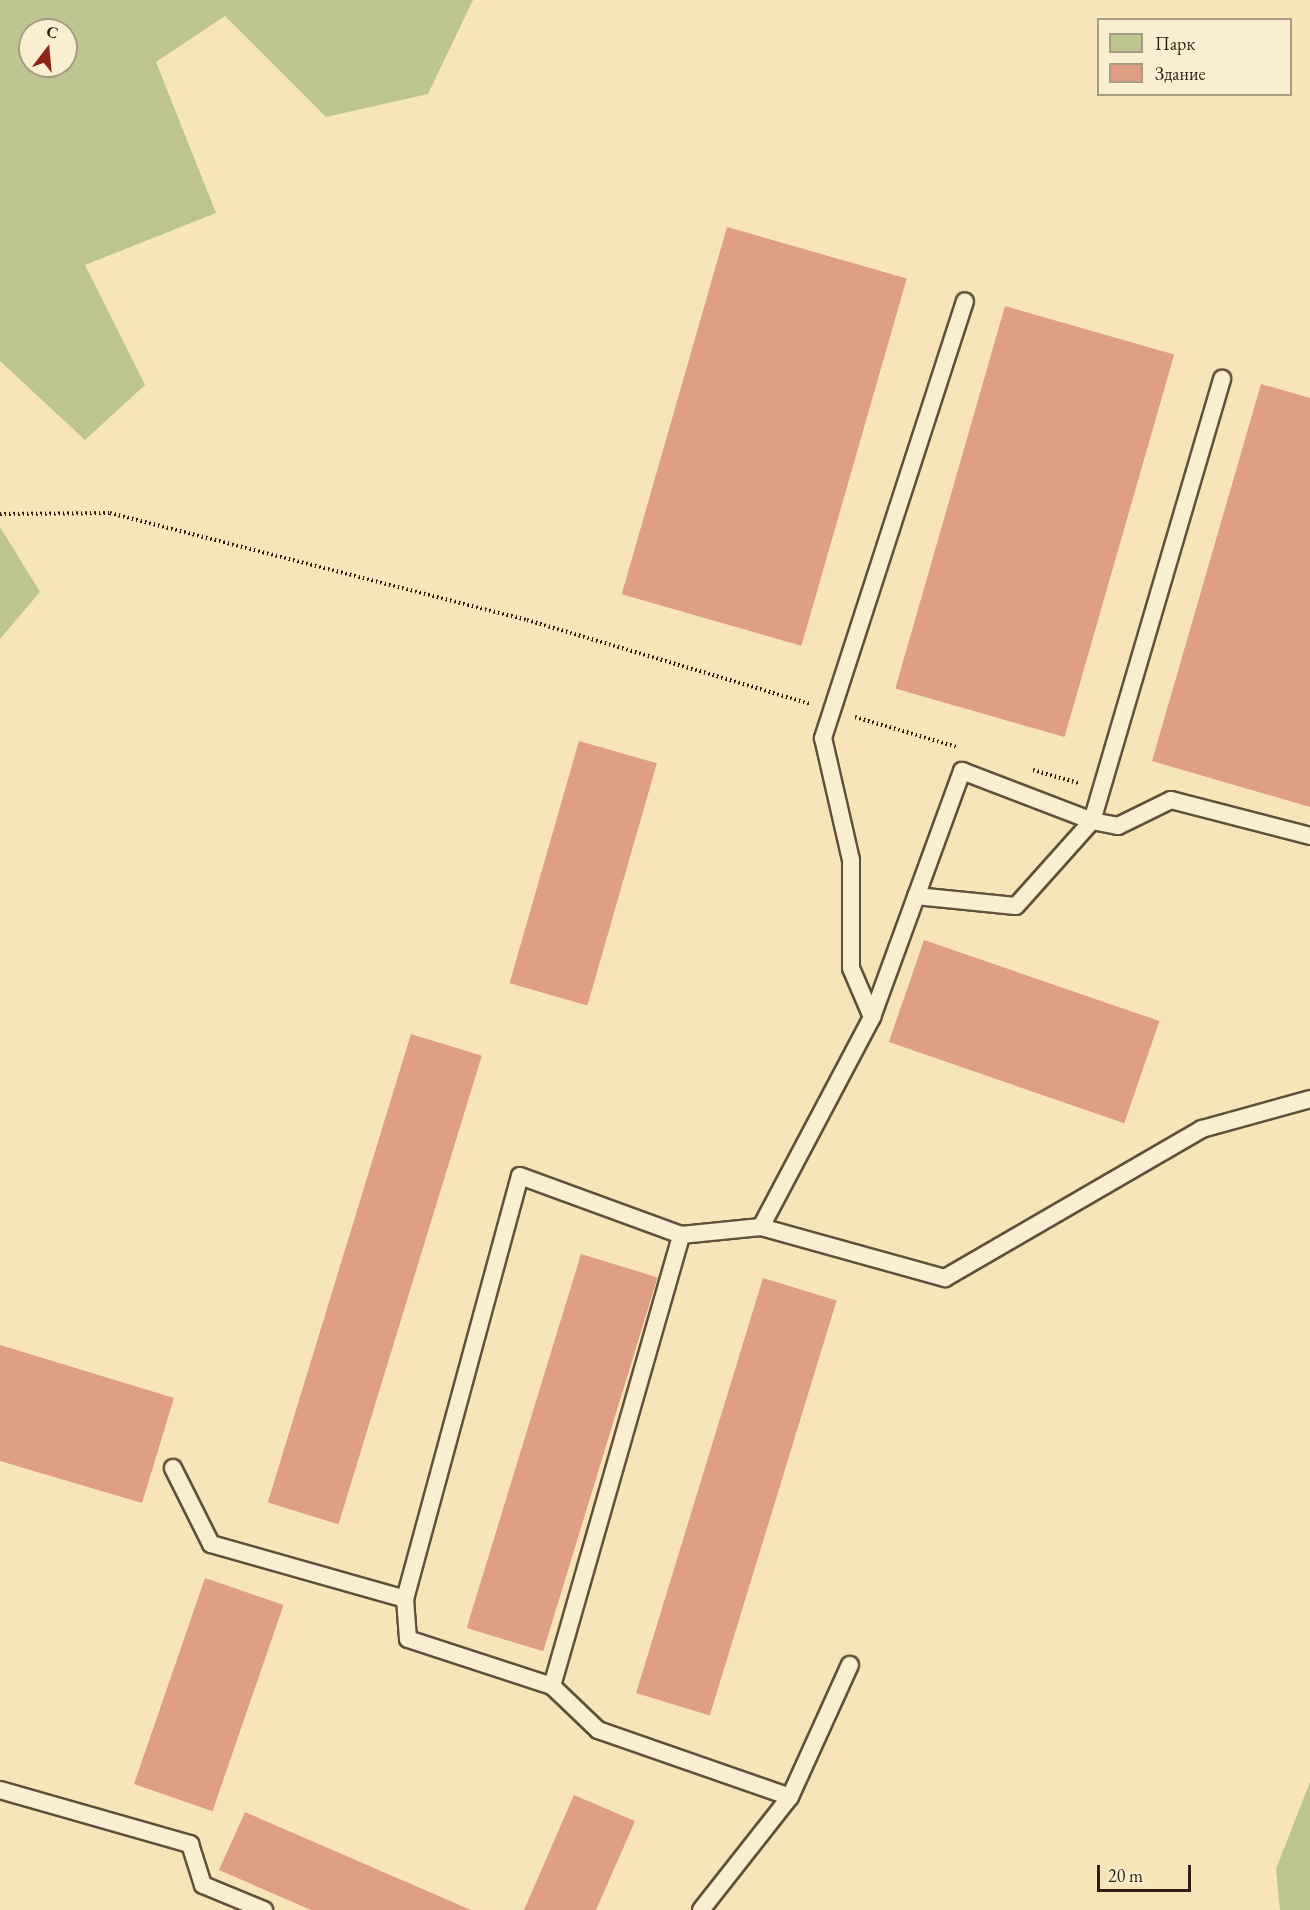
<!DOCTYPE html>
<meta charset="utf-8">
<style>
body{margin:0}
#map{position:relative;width:1310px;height:1910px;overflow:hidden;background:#f7e5b9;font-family:"EB Garamond",serif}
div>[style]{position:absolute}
.green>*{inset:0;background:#bdc48f}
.building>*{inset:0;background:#e09e84;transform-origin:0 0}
.path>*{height:4px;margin-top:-2px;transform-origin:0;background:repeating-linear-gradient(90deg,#2d1e13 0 1.5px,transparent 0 4.5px)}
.roads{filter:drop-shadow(2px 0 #60503c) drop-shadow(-2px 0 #60503c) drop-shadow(0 2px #60503c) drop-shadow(0 -2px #60503c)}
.service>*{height:16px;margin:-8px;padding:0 8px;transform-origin:8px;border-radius:8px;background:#faeed2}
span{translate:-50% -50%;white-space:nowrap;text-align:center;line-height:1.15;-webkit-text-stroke:6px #faeed2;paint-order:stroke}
.legend{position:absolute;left:1097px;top:18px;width:195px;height:78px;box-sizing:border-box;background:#faeed2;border:2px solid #a89b86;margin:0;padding:8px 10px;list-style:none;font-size:18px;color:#2d1e13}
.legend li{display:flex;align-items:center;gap:12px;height:30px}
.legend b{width:30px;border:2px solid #a89b86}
.north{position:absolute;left:18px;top:18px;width:60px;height:60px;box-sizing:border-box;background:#faeed2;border:2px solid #a89b86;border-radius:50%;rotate:16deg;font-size:16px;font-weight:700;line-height:24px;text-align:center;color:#2d1e13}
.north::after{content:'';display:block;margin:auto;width:21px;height:27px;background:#8f2418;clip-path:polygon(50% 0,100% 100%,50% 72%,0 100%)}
.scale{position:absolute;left:1097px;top:1865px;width:94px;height:27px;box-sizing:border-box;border:3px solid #2d1e13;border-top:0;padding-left:8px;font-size:18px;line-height:21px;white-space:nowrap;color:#2d1e13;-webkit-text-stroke:4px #faeed2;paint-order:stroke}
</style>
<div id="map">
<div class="green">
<i style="clip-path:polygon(evenodd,0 0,473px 0,428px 94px,326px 117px,225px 16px,156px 62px,216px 213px,85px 265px,145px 385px,85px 440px,0 361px,0 0,30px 30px,66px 30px,66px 66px,30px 66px,30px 30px)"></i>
<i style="clip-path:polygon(0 527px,40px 592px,0 639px)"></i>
<i style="clip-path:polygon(1310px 1782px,1310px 1910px,1280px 1910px,1276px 1869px)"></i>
</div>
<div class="building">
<i style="left:727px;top:227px;width:187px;height:382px;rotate:16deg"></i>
<i style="left:1005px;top:306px;width:176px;height:398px;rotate:16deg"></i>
<i style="clip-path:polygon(1261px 384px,1310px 398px,1310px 807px,1152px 761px)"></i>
<i style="left:579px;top:741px;width:81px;height:252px;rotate:16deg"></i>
<i style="left:924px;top:940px;width:249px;height:108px;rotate:19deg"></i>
<i style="left:411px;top:1034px;width:74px;height:490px;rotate:17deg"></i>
<i style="left:581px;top:1254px;width:80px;height:391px;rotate:17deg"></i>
<i style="left:763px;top:1278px;width:77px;height:434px;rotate:17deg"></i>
<i style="clip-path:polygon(0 1345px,174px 1398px,142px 1503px,0 1461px)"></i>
<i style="left:205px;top:1578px;width:83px;height:218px;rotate:19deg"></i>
<i style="clip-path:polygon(574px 1795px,635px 1821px,596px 1910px,524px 1910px)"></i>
<i style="clip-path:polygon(245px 1812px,471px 1910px,311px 1910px,219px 1870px)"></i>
</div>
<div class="path">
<i style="left:0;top:514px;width:110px;rotate:-0.5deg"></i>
<i style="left:110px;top:513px;width:431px;rotate:14.4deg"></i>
<i style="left:527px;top:620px;width:296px;rotate:16.5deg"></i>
<i style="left:855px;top:717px;width:106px;rotate:16.4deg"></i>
<i style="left:1033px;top:770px;width:47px;rotate:16.1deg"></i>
</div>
<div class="roads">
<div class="service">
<i style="left:916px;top:896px;width:100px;rotate:5.7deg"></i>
<i style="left:1016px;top:906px;width:114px;rotate:-48.2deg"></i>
<i style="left:1092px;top:821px;width:461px;rotate:-73.6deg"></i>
<i style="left:872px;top:1017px;width:53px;rotate:-113.2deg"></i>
<i style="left:851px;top:968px;width:108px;rotate:-90deg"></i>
<i style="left:851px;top:860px;width:125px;rotate:-102.9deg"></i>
<i style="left:823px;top:738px;width:459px;rotate:-72deg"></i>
<i style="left:761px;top:1227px;width:191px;rotate:15.5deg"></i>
<i style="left:945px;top:1278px;width:297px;rotate:-30.1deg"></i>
<i style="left:1202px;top:1129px;width:112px;rotate:-15.5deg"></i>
<i style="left:173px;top:1468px;width:85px;rotate:63.4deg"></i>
<i style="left:211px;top:1544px;width:202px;rotate:15.8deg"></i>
<i style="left:405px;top:1599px;width:40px;rotate:85.7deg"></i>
<i style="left:408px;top:1639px;width:151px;rotate:18.1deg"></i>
<i style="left:552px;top:1686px;width:64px;rotate:43.7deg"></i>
<i style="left:598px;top:1730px;width:203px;rotate:19.2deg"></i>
<i style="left:405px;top:1599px;width:438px;rotate:-74.8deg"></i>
<i style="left:520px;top:1176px;width:171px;rotate:20.1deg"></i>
<i style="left:681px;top:1235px;width:80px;rotate:-5.7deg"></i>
<i style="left:761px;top:1227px;width:238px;rotate:-62.1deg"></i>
<i style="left:872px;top:1017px;width:262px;rotate:-69.9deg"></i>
<i style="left:962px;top:771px;width:139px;rotate:21deg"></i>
<i style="left:1092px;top:821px;width:26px;rotate:11deg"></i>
<i style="left:1118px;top:826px;width:59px;rotate:-26.1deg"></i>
<i style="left:1171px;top:800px;width:144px;rotate:14.5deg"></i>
<i style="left:552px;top:1686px;width:469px;rotate:-74deg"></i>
<i style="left:0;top:1790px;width:198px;rotate:15.9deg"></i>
<i style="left:190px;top:1844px;width:43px;rotate:72.4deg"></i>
<i style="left:203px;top:1885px;width:66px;rotate:22.3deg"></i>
<i style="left:701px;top:1910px;width:144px;rotate:-51.8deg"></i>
<i style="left:790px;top:1797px;width:145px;rotate:-65.6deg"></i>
</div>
</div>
<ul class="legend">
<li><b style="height:16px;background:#bdc48f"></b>Парк</li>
<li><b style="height:16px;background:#e09e84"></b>Здание</li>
</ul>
<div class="north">С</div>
<div class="scale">20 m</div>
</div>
